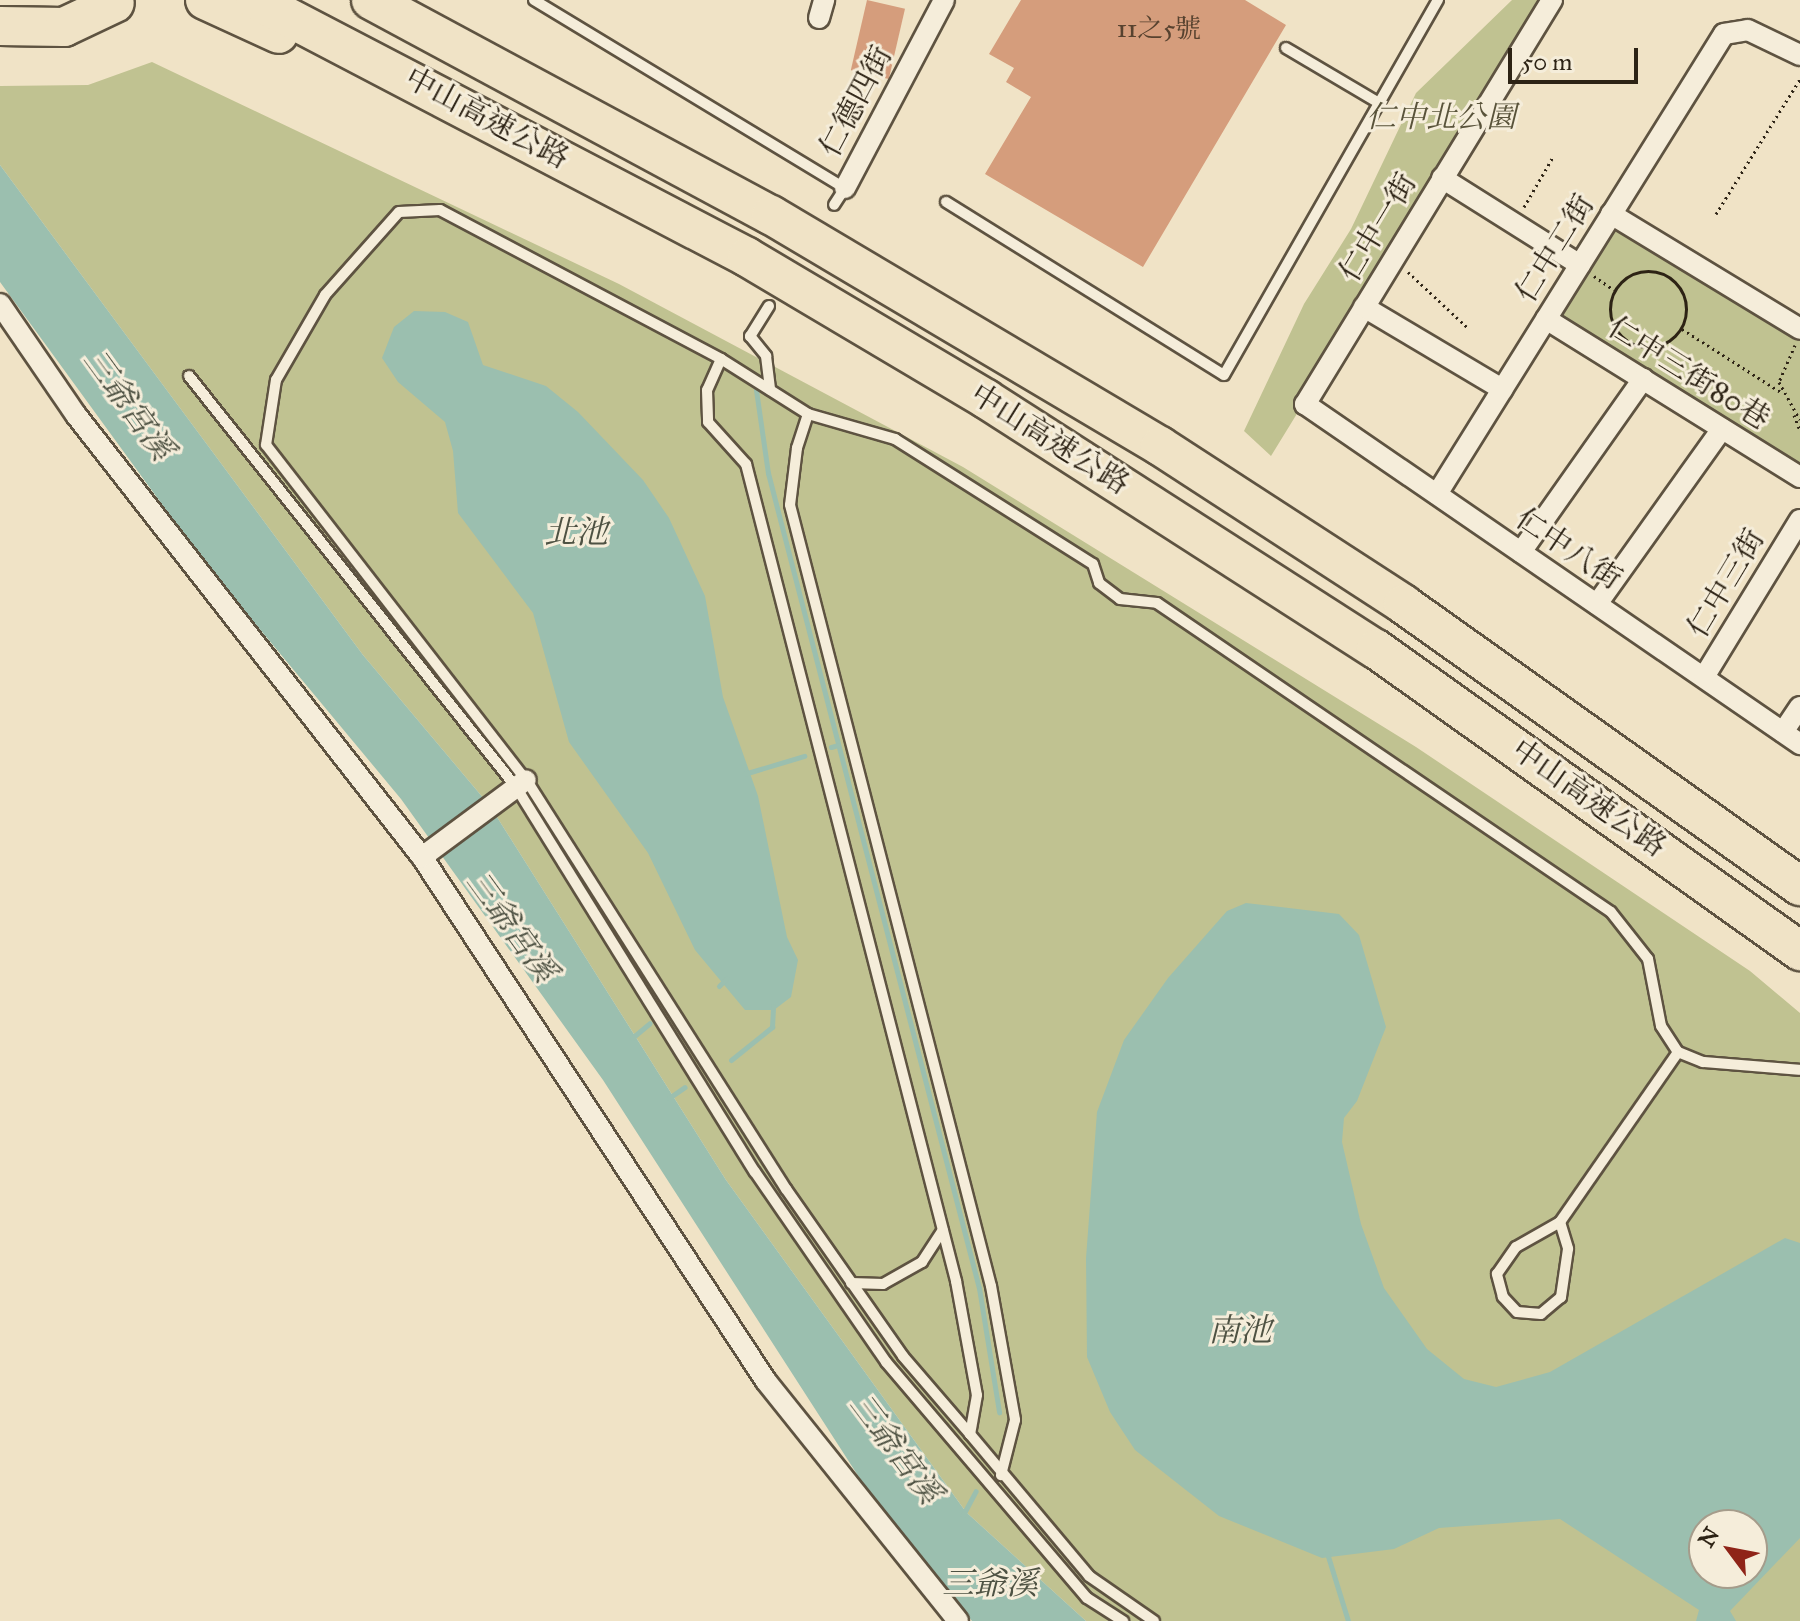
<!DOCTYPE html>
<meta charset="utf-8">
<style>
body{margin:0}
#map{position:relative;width:1800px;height:1621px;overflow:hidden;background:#f0e3c6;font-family:"IM FELL Great Primer","Noto Serif TC",serif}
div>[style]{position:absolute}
.green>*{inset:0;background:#c0c291}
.water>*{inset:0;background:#9bbfaf}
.stream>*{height:5px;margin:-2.5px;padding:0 2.5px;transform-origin:2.5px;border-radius:2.5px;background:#9bbfaf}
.building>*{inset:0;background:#d59d7c;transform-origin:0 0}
.path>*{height:3px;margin-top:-1.5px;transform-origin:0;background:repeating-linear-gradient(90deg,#2d2315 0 2px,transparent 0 6px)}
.path>.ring{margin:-1.5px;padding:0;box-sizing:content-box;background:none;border:3px solid #2d2315;border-radius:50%}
.roads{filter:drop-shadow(2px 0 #5e5341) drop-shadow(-2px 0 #5e5341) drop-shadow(0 2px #5e5341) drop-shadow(0 -2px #5e5341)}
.lane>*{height:10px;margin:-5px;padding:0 5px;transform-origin:5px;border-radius:5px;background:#f5edda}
.street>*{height:20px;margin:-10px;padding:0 10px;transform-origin:10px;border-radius:10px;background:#f5edda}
.highway>*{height:38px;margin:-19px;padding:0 19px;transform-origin:19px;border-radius:19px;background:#f0e3c6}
span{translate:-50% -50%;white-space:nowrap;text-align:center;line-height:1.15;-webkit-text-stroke:6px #f5edda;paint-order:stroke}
.number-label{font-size:26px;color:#57422f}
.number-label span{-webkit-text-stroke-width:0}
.street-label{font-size:30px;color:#2d2315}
.park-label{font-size:30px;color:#59533a;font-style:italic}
.water-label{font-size:32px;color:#4e5243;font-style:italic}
.north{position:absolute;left:1688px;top:1509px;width:80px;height:80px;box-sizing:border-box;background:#f5edda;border:2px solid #a59c8b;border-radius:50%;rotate:302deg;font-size:22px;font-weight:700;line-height:32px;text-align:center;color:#2d2315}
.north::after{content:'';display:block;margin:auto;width:28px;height:36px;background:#8f2418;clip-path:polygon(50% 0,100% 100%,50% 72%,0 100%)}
.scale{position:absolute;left:1508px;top:48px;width:130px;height:36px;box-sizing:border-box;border:4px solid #2d2315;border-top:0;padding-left:10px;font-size:24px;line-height:28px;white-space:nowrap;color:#2d2315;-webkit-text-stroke:6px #f5edda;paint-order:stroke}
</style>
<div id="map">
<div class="green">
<i style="clip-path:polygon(1512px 0,1551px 0,1271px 456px,1244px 431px,1304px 304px,1351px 229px,1416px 93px)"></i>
<i style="clip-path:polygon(evenodd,152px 62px,619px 284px,963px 467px,1416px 747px,1750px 971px,1800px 1013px,1800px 1621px,1086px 1621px,966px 1512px,726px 1180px,490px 806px,363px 655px,0 165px,0 86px,88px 85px,152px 62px,1704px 1525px,1752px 1525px,1752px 1573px,1704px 1573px,1704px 1525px)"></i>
<i style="clip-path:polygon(1611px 214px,1800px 329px,1800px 477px,1546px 319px)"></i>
</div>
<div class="water">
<i style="clip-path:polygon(0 165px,363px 655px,490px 806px,726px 1180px,966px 1512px,1086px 1621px,972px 1621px,875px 1502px,603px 1080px,401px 799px,204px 562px,0 282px)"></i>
<i style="clip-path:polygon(414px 311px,445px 312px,468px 322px,483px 365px,546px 386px,578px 412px,643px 480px,669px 518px,705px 596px,723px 697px,758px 796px,787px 937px,798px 960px,791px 997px,774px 1010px,745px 1010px,695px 950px,648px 853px,569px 742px,533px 613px,458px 513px,453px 451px,445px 422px,398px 382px,382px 358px,394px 327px)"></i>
<i style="clip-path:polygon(evenodd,1246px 903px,1339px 914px,1359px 935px,1386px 1027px,1357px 1101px,1344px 1118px,1342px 1142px,1361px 1224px,1384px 1288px,1427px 1349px,1464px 1379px,1496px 1387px,1550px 1372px,1785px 1238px,1800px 1243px,1800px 1538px,1730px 1611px,1736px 1621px,1696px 1621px,1699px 1610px,1560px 1519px,1439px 1528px,1394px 1549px,1322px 1558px,1219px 1516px,1135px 1450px,1110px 1412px,1087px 1357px,1086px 1258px,1097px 1112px,1124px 1040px,1168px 978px,1227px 911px,1246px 903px,1704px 1525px,1752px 1525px,1752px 1573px,1704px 1573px,1704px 1525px)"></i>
</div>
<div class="stream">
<i style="left:756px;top:390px;width:84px;rotate:81.8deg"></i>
<i style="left:768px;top:473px;width:842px;rotate:75.49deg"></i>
<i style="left:979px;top:1288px;width:126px;rotate:80.8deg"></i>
<i style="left:831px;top:747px;width:7px;rotate:-16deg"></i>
<i style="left:744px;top:774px;width:63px;rotate:-16.7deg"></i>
<i style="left:719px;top:986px;width:11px;rotate:-45deg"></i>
<i style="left:632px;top:1038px;width:23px;rotate:-40deg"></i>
<i style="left:731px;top:1060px;width:53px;rotate:-38.8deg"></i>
<i style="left:772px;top:1027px;width:21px;rotate:-87deg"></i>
<i style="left:669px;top:1098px;width:19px;rotate:-35deg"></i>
<i style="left:963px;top:1515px;width:27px;rotate:-62deg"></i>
<i style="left:1327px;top:1553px;width:71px;rotate:72.8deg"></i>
</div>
<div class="building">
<i style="left:867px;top:0;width:39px;height:72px;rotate:13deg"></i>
<i style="clip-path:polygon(1021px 0,1245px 0,1286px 25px,1143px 267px,985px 174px,1031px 97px,1006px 82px,1014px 68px,989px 54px)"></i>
</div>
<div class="path">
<i style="left:1524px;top:207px;width:58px;rotate:-59.9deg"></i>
<i style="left:1716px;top:214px;width:159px;rotate:-58.1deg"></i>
<i class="ring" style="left:1610px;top:271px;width:73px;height:73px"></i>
<i style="left:1408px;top:272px;width:81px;rotate:43deg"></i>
<i style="left:1594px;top:276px;width:24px;rotate:35deg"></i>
<i style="left:1682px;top:329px;width:117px;rotate:32.5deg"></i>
<i style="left:1795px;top:345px;width:40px;rotate:113.4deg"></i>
<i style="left:1779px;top:382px;width:43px;rotate:61.1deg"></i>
<i style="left:1794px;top:415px;width:17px;rotate:69deg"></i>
</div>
<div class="roads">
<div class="lane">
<i style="left:534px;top:0;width:363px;rotate:31.2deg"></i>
<i style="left:845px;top:188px;width:20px;rotate:123deg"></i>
<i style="left:1286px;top:48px;width:108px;rotate:30.6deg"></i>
<i style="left:946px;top:202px;width:327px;rotate:31.9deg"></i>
<i style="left:1224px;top:375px;width:432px;rotate:-60.3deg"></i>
<i style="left:769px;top:306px;width:36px;rotate:122deg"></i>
<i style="left:750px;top:336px;width:26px;rotate:51deg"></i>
<i style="left:766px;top:356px;width:34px;rotate:83deg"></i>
<i style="left:721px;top:359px;width:34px;rotate:114deg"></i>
<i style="left:707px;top:390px;width:32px;rotate:88deg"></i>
<i style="left:708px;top:422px;width:57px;rotate:47.9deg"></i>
<i style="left:746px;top:464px;width:844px;rotate:75.58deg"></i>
<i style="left:956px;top:1281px;width:116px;rotate:79.6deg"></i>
<i style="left:977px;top:1395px;width:40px;rotate:100deg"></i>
<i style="left:970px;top:1434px;width:185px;rotate:50deg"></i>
<i style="left:1089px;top:1576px;width:79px;rotate:34.7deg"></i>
<i style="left:189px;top:376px;width:525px;rotate:51.49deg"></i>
<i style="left:516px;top:787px;width:453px;rotate:58.2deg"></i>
<i style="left:755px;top:1172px;width:231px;rotate:55.4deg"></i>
<i style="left:886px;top:1362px;width:310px;rotate:49.6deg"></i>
<i style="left:1087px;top:1598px;width:43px;rotate:32.6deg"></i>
<i style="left:808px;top:414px;width:36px;rotate:108deg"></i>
<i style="left:797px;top:448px;width:57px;rotate:97deg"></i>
<i style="left:790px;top:505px;width:806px;rotate:75.57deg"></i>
<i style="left:991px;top:1286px;width:136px;rotate:79.8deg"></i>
<i style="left:1015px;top:1420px;width:57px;rotate:104.3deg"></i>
<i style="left:1560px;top:1222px;width:28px;rotate:73deg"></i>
<i style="left:1568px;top:1249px;width:49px;rotate:98.3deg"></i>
<i style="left:1561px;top:1297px;width:26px;rotate:140deg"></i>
<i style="left:1541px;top:1314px;width:24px;rotate:-175deg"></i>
<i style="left:1517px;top:1312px;width:21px;rotate:-133deg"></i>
<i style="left:1503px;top:1297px;width:24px;rotate:-105deg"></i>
<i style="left:1497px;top:1274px;width:33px;rotate:-55deg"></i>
<i style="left:1516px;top:1247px;width:51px;rotate:-29.6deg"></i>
<i style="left:1560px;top:1222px;width:207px;rotate:-55.2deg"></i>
<i style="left:851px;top:1283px;width:32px;rotate:2deg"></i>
<i style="left:883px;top:1284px;width:45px;rotate:-29.4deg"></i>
<i style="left:922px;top:1262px;width:38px;rotate:-57deg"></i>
<i style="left:970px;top:1434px;width:103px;rotate:-130.7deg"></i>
<i style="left:903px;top:1356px;width:204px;rotate:-125deg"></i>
<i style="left:786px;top:1189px;width:485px;rotate:-122.4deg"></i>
<i style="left:526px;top:780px;width:424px;rotate:-127.8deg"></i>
<i style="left:266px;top:445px;width:66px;rotate:-81.3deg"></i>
<i style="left:276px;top:380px;width:98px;rotate:-60deg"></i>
<i style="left:325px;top:295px;width:111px;rotate:-48.3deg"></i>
<i style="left:399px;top:212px;width:41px;rotate:-2.8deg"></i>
<i style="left:440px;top:210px;width:318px;rotate:27.9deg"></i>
<i style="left:721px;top:359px;width:103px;rotate:32.3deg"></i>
<i style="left:808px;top:414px;width:91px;rotate:16deg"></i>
<i style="left:895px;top:439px;width:234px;rotate:32.3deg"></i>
<i style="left:1093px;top:564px;width:20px;rotate:72deg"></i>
<i style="left:1099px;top:583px;width:26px;rotate:37deg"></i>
<i style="left:1120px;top:599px;width:37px;rotate:6deg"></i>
<i style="left:1157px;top:603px;width:549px;rotate:34.24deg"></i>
<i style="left:1611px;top:912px;width:60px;rotate:51.8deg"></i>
<i style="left:1648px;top:959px;width:68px;rotate:79deg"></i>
<i style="left:1661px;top:1026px;width:31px;rotate:57deg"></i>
<i style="left:1678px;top:1052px;width:27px;rotate:22deg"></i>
<i style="left:1703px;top:1062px;width:97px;rotate:4.7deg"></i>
</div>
<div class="street">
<i style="left:1552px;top:0;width:474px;rotate:121.4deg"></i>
<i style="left:1305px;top:404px;width:601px;rotate:34.48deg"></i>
<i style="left:819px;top:18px;width:19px;rotate:-74deg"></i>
<i style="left:1442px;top:178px;width:163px;rotate:32.2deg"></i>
<i style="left:845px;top:188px;width:212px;rotate:-62.2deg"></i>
<i style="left:1611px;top:214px;width:221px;rotate:31.3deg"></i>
<i style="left:0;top:304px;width:135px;rotate:55.6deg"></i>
<i style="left:76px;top:415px;width:561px;rotate:51.95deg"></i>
<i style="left:422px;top:857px;width:627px;rotate:56.72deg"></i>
<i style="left:766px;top:1381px;width:307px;rotate:51.3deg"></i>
<i style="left:1364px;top:307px;width:161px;rotate:30.7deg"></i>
<i style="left:1546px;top:319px;width:299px;rotate:31.9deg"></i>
<i style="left:1437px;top:494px;width:542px;rotate:-58.04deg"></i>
<i style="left:1724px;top:34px;width:24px;rotate:-9deg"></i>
<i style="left:1748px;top:30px;width:58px;rotate:25.7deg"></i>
<i style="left:1521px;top:552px;width:212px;rotate:-54.8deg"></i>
<i style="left:1597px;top:604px;width:215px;rotate:-54.5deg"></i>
<i style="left:1704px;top:677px;width:184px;rotate:-58.6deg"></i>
<i style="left:1783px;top:732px;width:30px;rotate:-56deg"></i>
<i style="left:422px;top:857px;width:129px;rotate:-36.5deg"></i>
</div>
<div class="highway">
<i style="left:205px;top:0;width:81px;rotate:24.7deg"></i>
<i style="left:255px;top:0;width:555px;rotate:27.58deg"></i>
<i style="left:747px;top:257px;width:278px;rotate:30.7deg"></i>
<i style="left:986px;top:399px;width:463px;rotate:32.7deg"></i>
<i style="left:1376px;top:649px;width:521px;rotate:35.46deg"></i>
<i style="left:371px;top:0;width:454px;rotate:28.3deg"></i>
<i style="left:771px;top:215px;width:452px;rotate:30.7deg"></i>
<i style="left:1160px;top:446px;width:290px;rotate:33deg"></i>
<i style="left:1403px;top:604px;width:487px;rotate:35.4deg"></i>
<i style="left:0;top:26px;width:64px;rotate:0.9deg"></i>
<i style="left:64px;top:27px;width:56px;rotate:-25.2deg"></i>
</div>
</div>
<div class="number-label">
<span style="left:1159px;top:29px">11之5號</span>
</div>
<div class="street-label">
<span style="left:856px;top:101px;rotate:-62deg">仁德四街</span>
<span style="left:487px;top:118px;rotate:28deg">中山高速公路</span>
<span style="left:1378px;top:227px;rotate:-59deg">仁中一街</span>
<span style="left:1555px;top:248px;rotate:-58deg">仁中二街</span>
<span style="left:1689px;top:373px;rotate:32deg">仁中三街80巷</span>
<span style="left:1050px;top:439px;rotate:32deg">中山高速公路</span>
<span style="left:1569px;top:549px;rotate:34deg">仁中八街</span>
<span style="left:1726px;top:583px;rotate:-59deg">仁中三街</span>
<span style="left:1589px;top:798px;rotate:35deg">中山高速公路</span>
</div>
<div class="park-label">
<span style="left:1441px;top:117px">仁中北公園</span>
</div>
<div class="water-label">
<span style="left:128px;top:405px;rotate:54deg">三爺宮溪</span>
<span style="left:576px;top:533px">北池</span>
<span style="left:511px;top:927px;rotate:54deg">三爺宮溪</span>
<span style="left:1240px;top:1331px">南池</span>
<span style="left:895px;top:1449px;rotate:53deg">三爺宮溪</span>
<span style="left:990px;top:1584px">三爺溪</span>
</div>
<div class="north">N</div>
<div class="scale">50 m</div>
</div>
